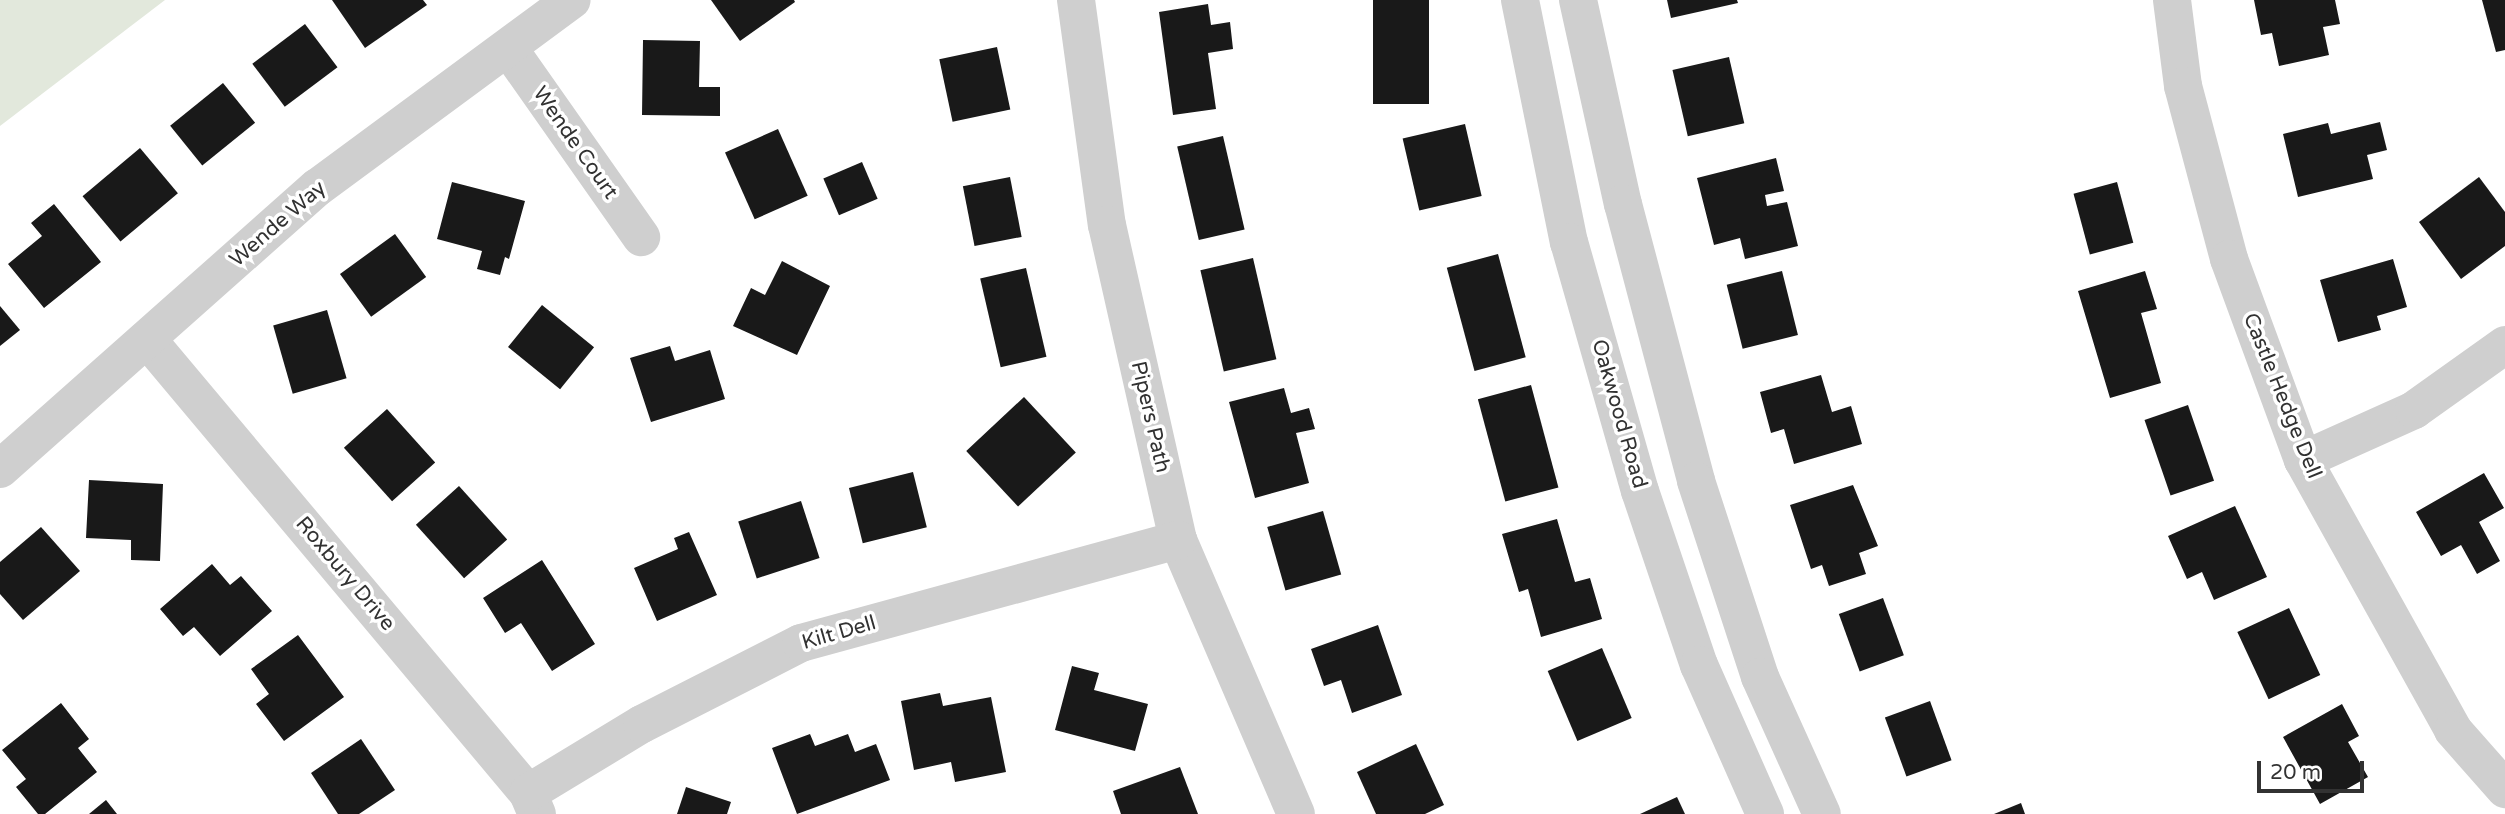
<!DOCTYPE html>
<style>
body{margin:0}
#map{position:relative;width:2505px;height:814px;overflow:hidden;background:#fff;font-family:"Varela Round",sans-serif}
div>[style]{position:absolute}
.green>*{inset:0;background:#e2e8dc}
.building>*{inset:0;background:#191919;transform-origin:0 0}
.minor>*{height:38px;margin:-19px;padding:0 19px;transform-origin:19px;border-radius:19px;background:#cfcfcf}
span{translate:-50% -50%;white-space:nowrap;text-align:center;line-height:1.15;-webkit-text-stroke:7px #fff;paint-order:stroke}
.street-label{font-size:21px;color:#323232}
.scale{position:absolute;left:2257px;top:761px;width:107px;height:32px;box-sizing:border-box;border:4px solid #323232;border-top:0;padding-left:9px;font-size:21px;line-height:24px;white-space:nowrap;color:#323232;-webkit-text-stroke:5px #fff;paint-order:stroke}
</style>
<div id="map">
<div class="green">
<i style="clip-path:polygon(0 0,165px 0,0 126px)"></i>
</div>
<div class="building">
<i style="clip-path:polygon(332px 0,423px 0,427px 5px,365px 48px)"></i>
<i style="clip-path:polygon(711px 0,794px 0,795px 2px,740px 41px)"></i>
<i style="left:1373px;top:0;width:56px;height:104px"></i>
<i style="clip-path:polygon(1667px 0,1737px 0,1738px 3px,1671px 18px)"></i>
<i style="clip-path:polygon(2254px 0,2335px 0,2340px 24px,2323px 27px,2329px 55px,2279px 66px,2272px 33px,2261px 35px)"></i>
<i style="clip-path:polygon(2482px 0,2505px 0,2505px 50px,2496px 52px)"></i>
<i style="clip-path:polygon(1208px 4px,1211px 25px,1230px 22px,1233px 49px,1208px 53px,1216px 109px,1173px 115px,1159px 12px)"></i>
<i style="left:305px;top:24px;width:54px;height:66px;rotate:53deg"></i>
<i style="clip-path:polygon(643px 40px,700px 41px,699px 87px,720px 87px,720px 116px,642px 115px)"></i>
<i style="left:997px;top:47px;width:64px;height:59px;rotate:78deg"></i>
<i style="left:1729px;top:57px;width:68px;height:58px;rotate:77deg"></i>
<i style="left:223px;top:83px;width:51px;height:68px;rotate:51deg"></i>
<i style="clip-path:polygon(2380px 122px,2387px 150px,2367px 155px,2373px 179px,2298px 197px,2283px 134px,2328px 123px,2331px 134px)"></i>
<i style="left:1465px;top:124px;width:74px;height:64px;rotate:77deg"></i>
<i style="left:778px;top:129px;width:73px;height:58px;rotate:66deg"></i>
<i style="left:1223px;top:136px;width:96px;height:47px;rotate:77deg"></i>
<i style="left:140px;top:148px;width:59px;height:75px;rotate:50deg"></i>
<i style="clip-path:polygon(1776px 158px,1784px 191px,1765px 195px,1767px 206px,1787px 202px,1798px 246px,1745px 259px,1740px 238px,1714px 245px,1697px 178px)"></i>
<i style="left:862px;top:162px;width:40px;height:42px;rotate:67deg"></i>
<i style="left:1010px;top:177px;width:61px;height:48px;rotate:79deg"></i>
<i style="clip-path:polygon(2479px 177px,2505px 212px,2505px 246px,2461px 279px,2419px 222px)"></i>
<i style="clip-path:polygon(452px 182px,525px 201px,509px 259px,505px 257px,500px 275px,477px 269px,482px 251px,437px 239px)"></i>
<i style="left:2117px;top:182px;width:63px;height:45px;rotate:75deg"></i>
<i style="clip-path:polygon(54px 204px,101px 262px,44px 308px,8px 264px,42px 236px,31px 223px)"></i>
<i style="left:395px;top:234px;width:53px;height:68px;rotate:54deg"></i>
<i style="left:1498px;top:254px;width:107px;height:53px;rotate:75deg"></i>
<i style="left:1253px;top:258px;width:104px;height:54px;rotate:77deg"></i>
<i style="clip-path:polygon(2393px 259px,2407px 307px,2377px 316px,2381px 330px,2338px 342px,2320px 280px)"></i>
<i style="clip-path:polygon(782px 261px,830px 286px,797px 355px,733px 326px,751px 288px,765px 295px)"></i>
<i style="left:1026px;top:268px;width:91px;height:47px;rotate:77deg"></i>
<i style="left:1782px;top:271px;width:66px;height:57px;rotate:76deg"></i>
<i style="clip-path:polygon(2145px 271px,2157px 309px,2141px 313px,2161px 383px,2110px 398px,2078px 291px)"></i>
<i style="left:542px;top:305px;width:67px;height:54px;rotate:39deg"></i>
<i style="clip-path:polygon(0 306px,20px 330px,0 346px)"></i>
<i style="left:327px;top:310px;width:71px;height:56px;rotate:74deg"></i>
<i style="clip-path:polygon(670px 346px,675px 361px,710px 350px,725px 399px,651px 422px,630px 358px)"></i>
<i style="clip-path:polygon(1821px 375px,1832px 412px,1851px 406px,1862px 444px,1794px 464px,1784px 429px,1771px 433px,1760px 392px)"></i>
<i style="left:1531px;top:385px;width:106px;height:55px;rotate:75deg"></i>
<i style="clip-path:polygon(1284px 388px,1291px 413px,1309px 408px,1315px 429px,1296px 433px,1309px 483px,1255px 498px,1229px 402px)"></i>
<i style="left:1024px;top:397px;width:76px;height:79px;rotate:47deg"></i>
<i style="left:2188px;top:405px;width:80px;height:46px;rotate:71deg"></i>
<i style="left:387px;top:409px;width:72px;height:58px;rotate:48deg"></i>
<i style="left:913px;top:472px;width:57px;height:66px;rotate:76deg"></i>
<i style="clip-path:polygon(2484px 473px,2504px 508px,2479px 522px,2500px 561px,2477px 574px,2461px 545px,2441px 556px,2416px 512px)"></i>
<i style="clip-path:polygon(89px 480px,163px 484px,160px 561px,131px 560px,131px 540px,86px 538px)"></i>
<i style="clip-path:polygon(1853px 485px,1878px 546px,1859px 553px,1866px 574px,1829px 586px,1822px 565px,1811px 569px,1790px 505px)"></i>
<i style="left:459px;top:486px;width:72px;height:58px;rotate:48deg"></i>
<i style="left:801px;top:501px;width:60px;height:66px;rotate:72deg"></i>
<i style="clip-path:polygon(2235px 506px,2267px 577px,2214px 600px,2202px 572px,2187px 579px,2168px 536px)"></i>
<i style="left:1323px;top:511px;width:66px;height:58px;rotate:74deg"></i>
<i style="clip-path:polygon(1557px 519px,1575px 582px,1590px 578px,1602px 619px,1541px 637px,1528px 589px,1519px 592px,1502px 534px)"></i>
<i style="clip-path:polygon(41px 527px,80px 571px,23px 620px,0 594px,0 562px)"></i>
<i style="clip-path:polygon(689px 532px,717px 595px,657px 621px,634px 568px,678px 549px,674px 538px)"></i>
<i style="clip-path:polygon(542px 560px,595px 644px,552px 671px,521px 623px,505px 633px,483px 598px)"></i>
<i style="clip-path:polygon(212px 564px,230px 585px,241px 576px,272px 611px,220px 656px,194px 627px,183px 636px,160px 609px)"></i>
<i style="left:1883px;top:598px;width:61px;height:47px;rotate:70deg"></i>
<i style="left:2289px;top:608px;width:74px;height:57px;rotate:65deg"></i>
<i style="clip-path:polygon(1378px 625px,1402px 695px,1352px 713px,1341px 680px,1324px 686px,1311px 649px)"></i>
<i style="clip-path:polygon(298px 635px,344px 697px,284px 741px,256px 704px,269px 694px,251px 669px)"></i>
<i style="left:1602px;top:648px;width:76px;height:59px;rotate:67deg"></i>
<i style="clip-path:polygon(1072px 666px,1099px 673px,1094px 690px,1148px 704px,1135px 751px,1055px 730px)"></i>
<i style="clip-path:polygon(940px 693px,943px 706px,991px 697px,1006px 772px,955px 782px,951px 762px,914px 770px,901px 701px)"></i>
<i style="left:1930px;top:701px;width:63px;height:48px;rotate:70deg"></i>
<i style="clip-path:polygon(61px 703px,89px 739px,78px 748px,97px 772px,45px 814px,38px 814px,16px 787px,26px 779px,2px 750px)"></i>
<i style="clip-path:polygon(2342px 704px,2359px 736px,2348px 742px,2368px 777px,2320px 804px,2283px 737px)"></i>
<i style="clip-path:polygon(810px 734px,815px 746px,848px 734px,855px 752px,876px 744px,890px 780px,797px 814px,772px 748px)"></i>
<i style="clip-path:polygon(361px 739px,395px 790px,359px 814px,338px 814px,311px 773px)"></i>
<i style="clip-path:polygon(1416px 744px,1444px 805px,1425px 814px,1376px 814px,1357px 772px)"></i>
<i style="clip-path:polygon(1180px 767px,1198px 814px,1121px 814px,1113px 791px)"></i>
<i style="clip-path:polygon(686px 787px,731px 802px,727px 814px,677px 814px)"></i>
<i style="clip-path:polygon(1677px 797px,1685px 814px,1640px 814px)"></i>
<i style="clip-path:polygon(106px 800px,117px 814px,89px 814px)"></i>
<i style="clip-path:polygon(2021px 803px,2025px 814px,1994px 814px)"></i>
</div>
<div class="minor">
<i style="left:1076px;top:0;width:227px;rotate:82.2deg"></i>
<i style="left:1107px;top:225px;width:323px;rotate:77.3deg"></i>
<i style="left:1178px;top:540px;width:298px;rotate:66.7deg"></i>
<i style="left:1520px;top:0;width:247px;rotate:78.6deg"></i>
<i style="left:1569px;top:242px;width:259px;rotate:74.1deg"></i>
<i style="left:1640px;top:491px;width:184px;rotate:71.3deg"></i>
<i style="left:1699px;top:665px;width:163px;rotate:66.1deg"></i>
<i style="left:1578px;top:0;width:209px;rotate:77.6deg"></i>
<i style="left:1623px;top:204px;width:286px;rotate:75.2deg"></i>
<i style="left:1696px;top:481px;width:206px;rotate:71.9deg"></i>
<i style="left:1760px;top:677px;width:150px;rotate:65.7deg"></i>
<i style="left:2172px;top:0;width:87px;rotate:82.7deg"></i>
<i style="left:2183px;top:86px;width:179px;rotate:75.1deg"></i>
<i style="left:2229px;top:259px;width:214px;rotate:69.8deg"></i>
<i style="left:2303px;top:460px;width:309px;rotate:60.9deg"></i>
<i style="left:2453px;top:730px;width:79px;rotate:48.6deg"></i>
<i style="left:509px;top:49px;width:230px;rotate:54.9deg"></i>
<i style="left:147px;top:339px;width:593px;rotate:50deg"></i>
<i style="left:528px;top:793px;width:23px;rotate:67deg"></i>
<i style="left:2303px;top:460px;width:122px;rotate:-24.2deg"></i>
<i style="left:2414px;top:410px;width:112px;rotate:-35.5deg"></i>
<i style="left:0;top:469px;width:425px;rotate:-41.6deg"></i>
<i style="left:318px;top:187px;width:315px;rotate:-36.4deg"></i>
<i style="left:528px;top:793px;width:133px;rotate:-31.2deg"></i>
<i style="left:642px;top:724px;width:178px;rotate:-27deg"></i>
<i style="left:801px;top:643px;width:391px;rotate:-15.3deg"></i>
</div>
<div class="street-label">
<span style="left:575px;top:143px;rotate:55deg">Wende Court</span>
<span style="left:278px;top:224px;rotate:-41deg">Wende Way</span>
<span style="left:2282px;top:396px;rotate:68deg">Castle Hedge Dell</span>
<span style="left:1619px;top:414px;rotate:74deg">Oakwood Road</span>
<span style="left:1150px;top:417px;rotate:77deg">Pipers Path</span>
<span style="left:345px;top:574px;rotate:50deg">Roxbury Drive</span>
<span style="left:839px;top:633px;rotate:-16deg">Kilt Dell</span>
</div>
<div class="scale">20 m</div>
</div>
